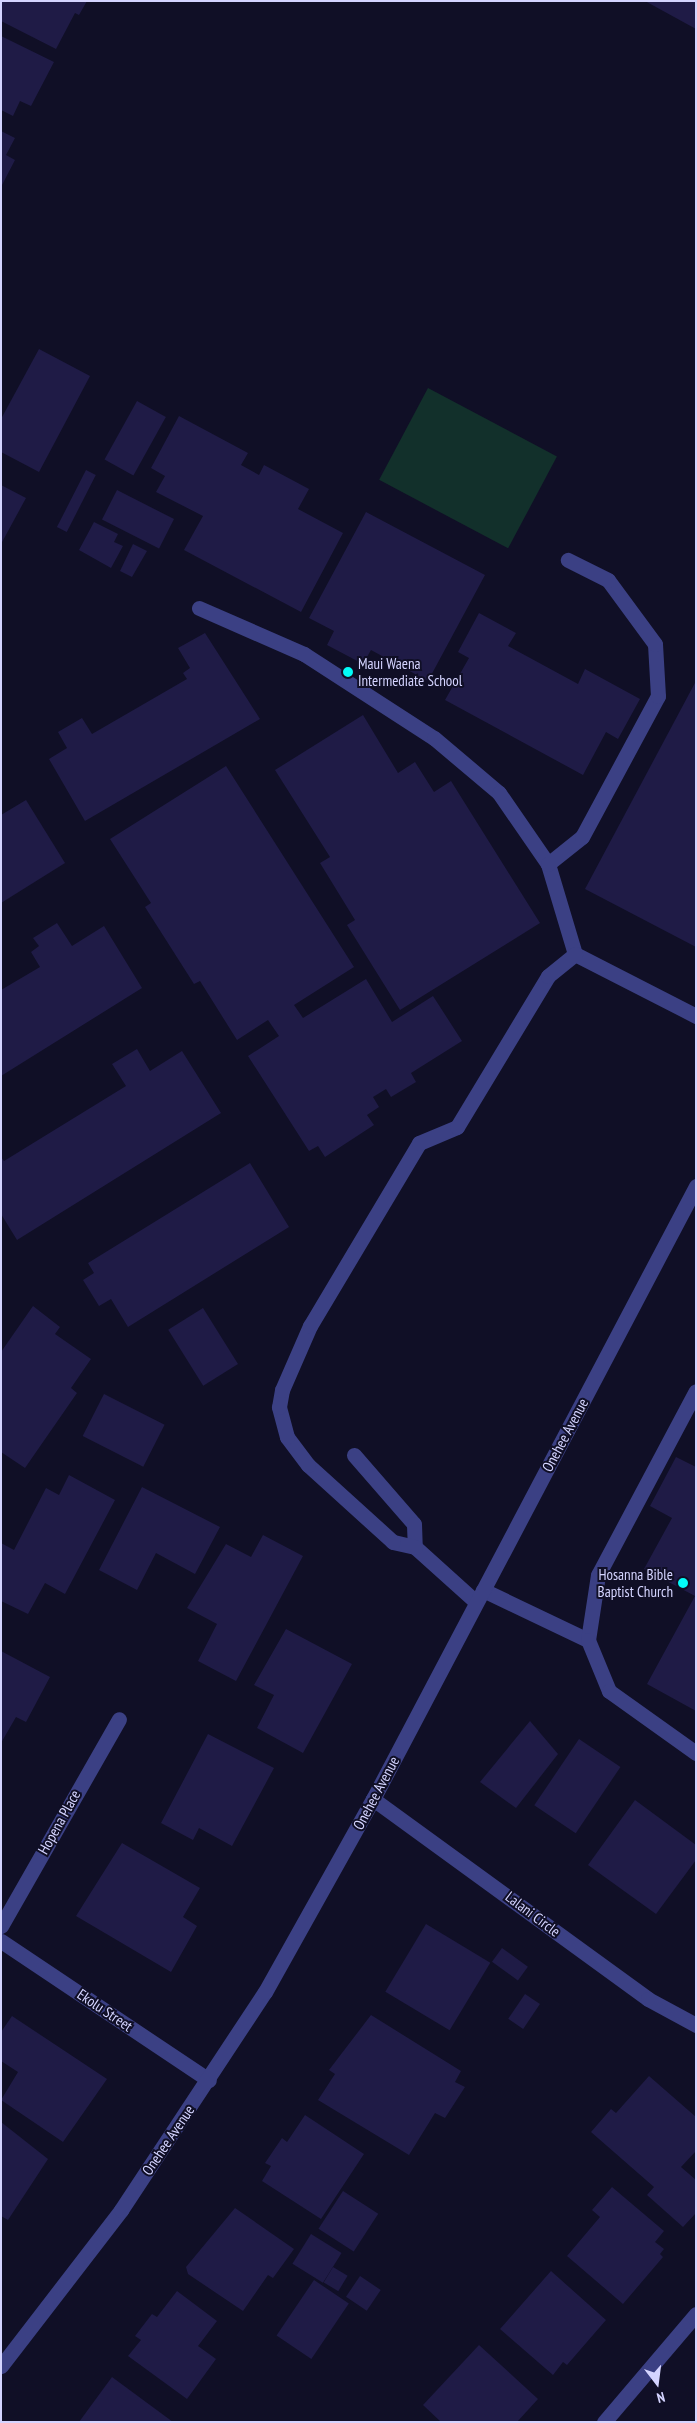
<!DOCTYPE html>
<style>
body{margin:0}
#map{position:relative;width:697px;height:2423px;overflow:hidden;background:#100f26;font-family:"PT Sans Narrow",sans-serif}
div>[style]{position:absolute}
.green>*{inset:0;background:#12302b;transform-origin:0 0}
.building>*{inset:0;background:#1f1b46;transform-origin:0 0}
.minor>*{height:15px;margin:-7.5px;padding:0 7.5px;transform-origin:7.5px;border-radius:7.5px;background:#3b4084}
.dots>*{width:14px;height:14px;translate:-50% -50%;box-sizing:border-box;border:2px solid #100f26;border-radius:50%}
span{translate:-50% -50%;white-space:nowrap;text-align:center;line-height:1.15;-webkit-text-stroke:4px #100f26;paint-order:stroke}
.poi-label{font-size:15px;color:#d4d4ff}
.left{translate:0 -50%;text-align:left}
.right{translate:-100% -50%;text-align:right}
.street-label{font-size:15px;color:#d4d4ff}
.frame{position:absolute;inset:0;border:2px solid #d4d4ff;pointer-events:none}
.north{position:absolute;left:632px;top:2358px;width:50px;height:50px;-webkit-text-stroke:4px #100f26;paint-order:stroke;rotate:165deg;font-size:14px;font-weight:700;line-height:20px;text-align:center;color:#d4d4ff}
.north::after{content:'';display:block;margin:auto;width:18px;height:22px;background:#d4d4ff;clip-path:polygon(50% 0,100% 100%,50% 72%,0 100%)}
</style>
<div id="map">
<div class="green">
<i style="left:428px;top:388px;width:146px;height:104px;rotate:28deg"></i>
</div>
<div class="building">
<i style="clip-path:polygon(1px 1px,87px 1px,79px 15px,75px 13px,56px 49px,1px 21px)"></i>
<i style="clip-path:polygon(645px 1px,696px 1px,696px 29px)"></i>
<i style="clip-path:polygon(1px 36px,54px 62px,31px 106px,20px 101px,13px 116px,1px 110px)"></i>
<i style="clip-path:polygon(1px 131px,15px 138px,6px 155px,15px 160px,1px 187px)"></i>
<i style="clip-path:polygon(39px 349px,90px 376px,39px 472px,1px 452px,1px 419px)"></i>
<i style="left:137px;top:401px;width:33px;height:67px;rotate:29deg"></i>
<i style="clip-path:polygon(179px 416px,248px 453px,241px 465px,259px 475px,264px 465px,309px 489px,298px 509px,343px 533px,301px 612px,184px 550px,203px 516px,156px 492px,165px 476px,151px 468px)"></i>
<i style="left:86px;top:470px;width:11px;height:64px;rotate:27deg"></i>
<i style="clip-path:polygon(1px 485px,26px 498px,1px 544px)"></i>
<i style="left:117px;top:490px;width:64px;height:33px;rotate:27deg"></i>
<i style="clip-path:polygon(366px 512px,485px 575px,428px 681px,371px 650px,363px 664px,327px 645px,334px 631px,309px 618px)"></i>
<i style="clip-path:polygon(94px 522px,118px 534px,114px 542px,123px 546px,111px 568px,79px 550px)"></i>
<i style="clip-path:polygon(133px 544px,147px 551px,132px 577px,120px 571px)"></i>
<i style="clip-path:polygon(479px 613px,516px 633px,508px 646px,578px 684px,585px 669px,640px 699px,618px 739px,606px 732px,583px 775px,445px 700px,469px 658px,458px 652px)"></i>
<i style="clip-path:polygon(205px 633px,260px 719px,85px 821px,49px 759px,67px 748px,58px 732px,82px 718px,92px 734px,187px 679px,183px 673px,190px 668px,178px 648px)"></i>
<i style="clip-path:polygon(696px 681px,696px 947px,585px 889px)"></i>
<i style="clip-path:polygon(363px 715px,398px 773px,415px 762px,434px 792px,451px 781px,540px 923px,400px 1010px,347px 925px,355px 920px,320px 863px,330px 857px,275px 770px)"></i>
<i style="clip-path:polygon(226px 766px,354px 967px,294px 1005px,303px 1018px,366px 979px,392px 1022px,433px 996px,462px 1041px,411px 1073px,416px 1082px,391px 1097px,386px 1089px,373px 1097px,379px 1107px,367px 1115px,374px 1125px,325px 1157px,318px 1146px,309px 1151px,248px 1056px,279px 1036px,268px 1020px,237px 1040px,200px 981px,194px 984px,145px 907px,151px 903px,110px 839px)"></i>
<i style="clip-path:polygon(26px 800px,65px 863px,1px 903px,1px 815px)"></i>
<i style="clip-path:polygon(57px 923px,72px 946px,104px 926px,142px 988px,1px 1076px,1px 990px,40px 967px,31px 952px,39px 946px,33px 938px)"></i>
<i style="clip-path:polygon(137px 1049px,150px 1071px,182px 1051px,221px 1113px,17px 1240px,1px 1214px,1px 1157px,4px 1161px,126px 1086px,112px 1064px)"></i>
<i style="clip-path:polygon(250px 1163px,289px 1227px,128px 1327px,111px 1299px,99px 1306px,83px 1280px,94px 1273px,88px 1263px)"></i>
<i style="clip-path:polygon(33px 1306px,60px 1327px,55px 1334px,91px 1359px,71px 1388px,77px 1393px,25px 1468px,1px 1452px,1px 1352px)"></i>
<i style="left:203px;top:1308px;width:66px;height:41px;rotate:58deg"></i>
<i style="left:104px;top:1394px;width:68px;height:47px;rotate:27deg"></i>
<i style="clip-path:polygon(676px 1457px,696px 1467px,696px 1711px,647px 1684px,695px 1596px,644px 1569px,672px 1518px,650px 1506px)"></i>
<i style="clip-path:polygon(69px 1475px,115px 1500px,65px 1594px,45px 1583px,28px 1614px,1px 1601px,1px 1543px,14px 1550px,46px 1488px,59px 1495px)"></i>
<i style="clip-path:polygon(142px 1487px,220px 1527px,195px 1574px,156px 1553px,137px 1590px,99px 1570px)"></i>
<i style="clip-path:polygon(263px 1535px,303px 1556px,236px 1681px,198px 1661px,217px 1624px,187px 1608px,226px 1544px,251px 1557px)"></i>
<i style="clip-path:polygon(286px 1629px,352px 1664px,303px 1753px,257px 1728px,274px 1695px,254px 1685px)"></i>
<i style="clip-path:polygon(1px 1651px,50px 1677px,26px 1722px,16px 1717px,1px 1743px)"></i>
<i style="clip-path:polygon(530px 1721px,558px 1754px,516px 1808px,480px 1782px)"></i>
<i style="clip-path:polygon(208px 1734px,274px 1768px,232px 1846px,199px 1828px,193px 1840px,161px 1823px)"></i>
<i style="left:579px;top:1739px;width:50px;height:80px;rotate:34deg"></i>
<i style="clip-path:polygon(635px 1800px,696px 1845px,696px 1860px,656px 1914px,588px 1865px)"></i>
<i style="clip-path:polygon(122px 1843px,200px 1888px,183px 1917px,197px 1926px,171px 1972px,76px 1916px)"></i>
<i style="left:426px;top:1924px;width:75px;height:79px;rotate:31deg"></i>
<i style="left:502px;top:1948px;width:32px;height:17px;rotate:36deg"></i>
<i style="left:525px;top:1994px;width:18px;height:30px;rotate:34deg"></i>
<i style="clip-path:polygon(371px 2015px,461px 2071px,455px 2082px,465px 2087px,445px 2118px,435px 2113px,409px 2155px,318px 2100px,335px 2074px,329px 2070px)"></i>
<i style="clip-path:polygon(12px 2016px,107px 2079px,63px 2142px,1px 2100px,18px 2072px,1px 2061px,1px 2032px)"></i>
<i style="clip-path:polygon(649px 2076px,696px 2117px,696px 2151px,681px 2167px,696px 2180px,696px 2213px,683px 2227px,647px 2195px,654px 2187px,591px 2132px,611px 2109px,616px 2113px)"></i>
<i style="clip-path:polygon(305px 2115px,364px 2154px,321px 2219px,262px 2181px,271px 2166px,265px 2163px,282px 2138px,287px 2142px)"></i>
<i style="clip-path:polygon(1px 2122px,48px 2159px,8px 2220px,1px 2216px)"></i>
<i style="clip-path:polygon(612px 2187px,664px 2231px,655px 2242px,664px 2249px,660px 2254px,663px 2257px,623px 2304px,567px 2256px,600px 2217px,592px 2210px)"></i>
<i style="left:343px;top:2191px;width:42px;height:45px;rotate:33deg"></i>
<i style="clip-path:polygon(235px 2208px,294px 2249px,273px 2278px,268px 2275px,243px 2311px,188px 2274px,186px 2267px)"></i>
<i style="left:311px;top:2234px;width:36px;height:35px;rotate:32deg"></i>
<i style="left:333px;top:2267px;width:17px;height:18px;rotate:31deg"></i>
<i style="clip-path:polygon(551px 2271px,606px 2320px,567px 2365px,563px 2362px,553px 2375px,500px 2329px)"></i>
<i style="left:360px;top:2276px;width:25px;height:25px;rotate:34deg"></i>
<i style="left:314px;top:2280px;width:42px;height:67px;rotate:34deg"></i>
<i style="clip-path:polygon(177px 2291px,217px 2321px,198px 2346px,216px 2359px,187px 2399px,128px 2356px,141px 2340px,135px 2336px,152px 2314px,157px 2317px)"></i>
<i style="clip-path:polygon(479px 2345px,538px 2399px,517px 2422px,441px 2422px,423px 2405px)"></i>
<i style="clip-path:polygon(112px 2377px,173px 2422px,79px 2422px)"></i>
</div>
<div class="minor">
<i style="left:199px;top:608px;width:115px;rotate:23.7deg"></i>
<i style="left:304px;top:654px;width:155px;rotate:32.9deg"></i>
<i style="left:434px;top:738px;width:85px;rotate:40.2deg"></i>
<i style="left:499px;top:793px;width:86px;rotate:55.4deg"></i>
<i style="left:548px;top:864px;width:94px;rotate:73.3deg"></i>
<i style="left:575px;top:954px;width:136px;rotate:27.1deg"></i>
<i style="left:548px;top:864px;width:43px;rotate:-38.5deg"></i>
<i style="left:582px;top:837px;width:160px;rotate:-61.7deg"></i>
<i style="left:658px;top:696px;width:52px;rotate:-93.3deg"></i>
<i style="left:655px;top:644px;width:79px;rotate:-126.3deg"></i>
<i style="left:608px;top:580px;width:45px;rotate:-153.4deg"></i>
<i style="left:354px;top:1455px;width:91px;rotate:49deg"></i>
<i style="left:414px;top:1524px;width:23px;rotate:88deg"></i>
<i style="left:483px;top:1590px;width:116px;rotate:25.5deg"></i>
<i style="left:588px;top:1640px;width:66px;rotate:-81.3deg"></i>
<i style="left:598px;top:1575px;width:208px;rotate:-62deg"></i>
<i style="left:476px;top:1602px;width:82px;rotate:-138deg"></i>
<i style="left:415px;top:1547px;width:23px;rotate:-167deg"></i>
<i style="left:393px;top:1542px;width:115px;rotate:-137.8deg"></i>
<i style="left:308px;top:1465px;width:35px;rotate:-127deg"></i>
<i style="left:287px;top:1437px;width:31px;rotate:-105deg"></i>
<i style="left:279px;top:1407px;width:17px;rotate:-80deg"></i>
<i style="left:282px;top:1390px;width:70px;rotate:-66.4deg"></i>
<i style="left:310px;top:1326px;width:213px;rotate:-59.2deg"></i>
<i style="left:419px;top:1143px;width:41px;rotate:-22.8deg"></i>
<i style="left:457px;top:1127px;width:176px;rotate:-58.9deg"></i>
<i style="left:548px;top:976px;width:35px;rotate:-39deg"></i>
<i style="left:588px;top:1640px;width:55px;rotate:67.6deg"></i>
<i style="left:609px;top:1691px;width:107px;rotate:35.5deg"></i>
<i style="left:373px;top:1799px;width:340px;rotate:36deg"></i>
<i style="left:648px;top:1999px;width:55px;rotate:28.4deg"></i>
<i style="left:1px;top:1926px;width:238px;rotate:-60.3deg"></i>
<i style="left:1px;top:1941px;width:250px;rotate:33.8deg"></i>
<i style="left:1px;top:2366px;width:197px;rotate:-52.4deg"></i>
<i style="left:121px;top:2210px;width:261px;rotate:-56.6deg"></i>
<i style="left:265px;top:1992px;width:221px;rotate:-60.8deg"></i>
<i style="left:373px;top:1799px;width:693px;rotate:-62.21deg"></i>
<i style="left:604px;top:2422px;width:142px;rotate:-49.6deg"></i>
</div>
<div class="dots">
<i style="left:348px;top:672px;background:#03fcf9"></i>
<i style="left:683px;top:1583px;background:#03fcf9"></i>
</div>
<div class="poi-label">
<span class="left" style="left:358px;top:672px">Maui Waena<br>Intermediate School</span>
<span class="right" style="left:673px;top:1583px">Hosanna Bible<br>Baptist Church</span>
</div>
<div class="street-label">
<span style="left:565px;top:1435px;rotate:-62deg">Onehee Avenue</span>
<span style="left:376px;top:1793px;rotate:-62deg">Onehee Avenue</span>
<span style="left:59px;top:1822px;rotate:-61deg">Hopena Place</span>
<span style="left:533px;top:1914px;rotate:37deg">Lalani Circle</span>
<span style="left:105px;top:2010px;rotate:34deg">Ekolu Street</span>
<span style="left:168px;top:2140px;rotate:-56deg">Onehee Avenue</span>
</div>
<div class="frame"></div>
<div class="north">N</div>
</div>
